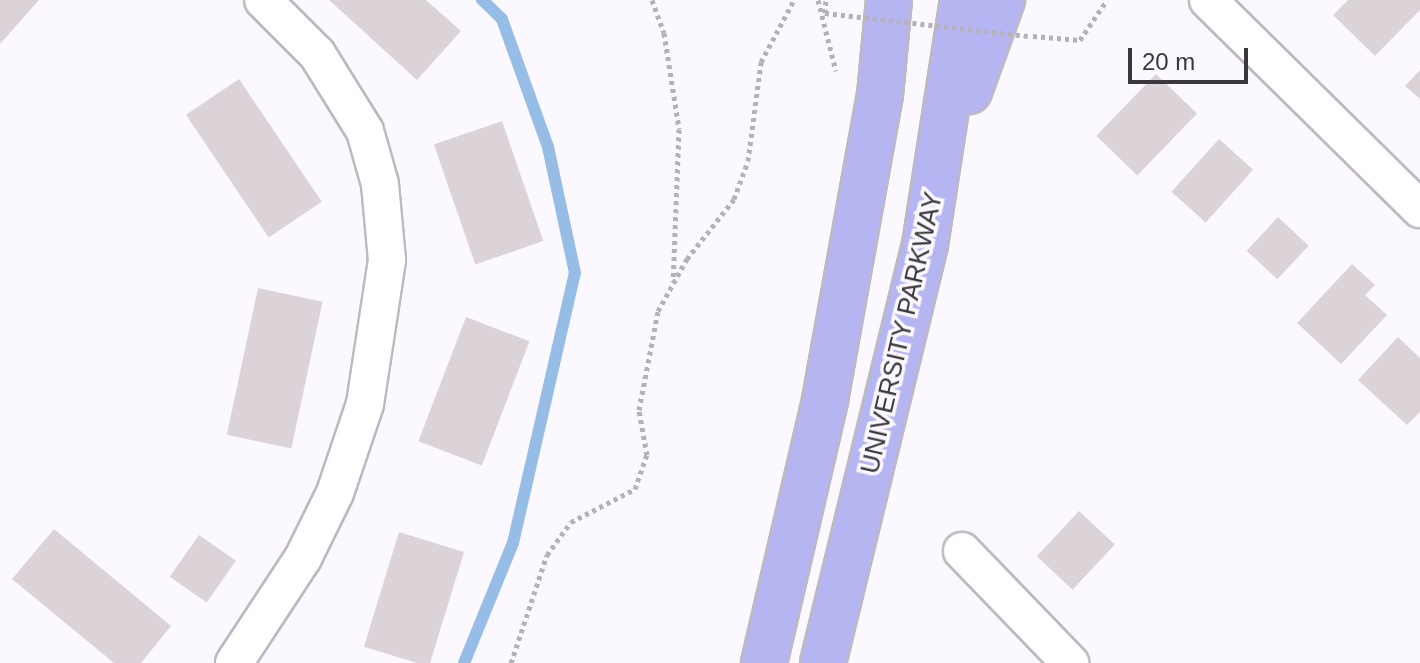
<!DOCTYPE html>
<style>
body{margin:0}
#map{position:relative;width:1420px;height:663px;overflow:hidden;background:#fcf8ff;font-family:Helvetica,sans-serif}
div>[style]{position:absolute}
.stream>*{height:12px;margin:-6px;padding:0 6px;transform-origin:6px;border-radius:6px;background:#96bde5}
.building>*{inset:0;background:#dcd3d8;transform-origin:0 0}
.path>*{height:5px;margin-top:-2.5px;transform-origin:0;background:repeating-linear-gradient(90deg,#b4b1b7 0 4px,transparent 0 8px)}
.roads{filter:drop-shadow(2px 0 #beb9c1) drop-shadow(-2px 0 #beb9c1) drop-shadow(0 2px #beb9c1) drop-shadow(0 -2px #beb9c1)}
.street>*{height:36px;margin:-18px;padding:0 18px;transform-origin:18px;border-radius:18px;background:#fff}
.primary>*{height:44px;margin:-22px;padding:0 22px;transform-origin:22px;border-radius:22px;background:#b4b5f1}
.path-bridge>*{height:5px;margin-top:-2.5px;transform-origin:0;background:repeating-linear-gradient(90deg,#b4b1b7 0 4px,transparent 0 8px)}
span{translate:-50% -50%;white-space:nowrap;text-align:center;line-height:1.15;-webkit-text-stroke:7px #fcf8ff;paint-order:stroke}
.street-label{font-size:26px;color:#3a383c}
.scale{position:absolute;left:1128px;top:48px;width:120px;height:36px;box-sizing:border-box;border:4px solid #3a383c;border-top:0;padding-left:10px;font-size:24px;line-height:28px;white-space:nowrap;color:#3a383c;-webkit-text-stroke:6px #fcf8ff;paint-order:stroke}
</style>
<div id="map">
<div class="stream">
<i style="left:464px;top:663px;width:130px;rotate:-67.8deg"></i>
<i style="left:513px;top:543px;width:277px;rotate:-77.1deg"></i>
<i style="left:575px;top:273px;width:129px;rotate:-102.1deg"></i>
<i style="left:548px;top:147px;width:136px;rotate:-109.8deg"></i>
<i style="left:502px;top:19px;width:28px;rotate:-136deg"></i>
</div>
<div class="building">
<i style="clip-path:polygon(0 0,39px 0,0 44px)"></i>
<i style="clip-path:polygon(329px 0,426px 0,461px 31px,417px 80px)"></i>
<i style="clip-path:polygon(1348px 0,1420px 0,1420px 10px,1375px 56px,1333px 15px)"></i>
<i style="clip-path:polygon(1420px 70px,1420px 99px,1405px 86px)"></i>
<i style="left:1156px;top:74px;width:57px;height:86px;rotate:44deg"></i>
<i style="left:239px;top:79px;width:148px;height:64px;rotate:56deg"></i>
<i style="left:502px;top:121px;width:127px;height:72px;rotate:71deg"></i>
<i style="left:1219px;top:139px;width:46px;height:71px;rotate:42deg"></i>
<i style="left:1278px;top:217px;width:42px;height:46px;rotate:43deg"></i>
<i style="clip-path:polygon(1352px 264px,1375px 285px,1365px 295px,1387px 315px,1341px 364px,1297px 323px)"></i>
<i style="left:258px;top:288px;width:66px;height:150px;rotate:12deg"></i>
<i style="left:466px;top:317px;width:68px;height:133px;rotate:21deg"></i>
<i style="clip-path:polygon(1398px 337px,1420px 358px,1420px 412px,1407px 425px,1358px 380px)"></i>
<i style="left:1079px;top:511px;width:49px;height:62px;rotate:43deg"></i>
<i style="clip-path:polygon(54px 529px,171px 626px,141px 663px,114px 663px,12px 579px)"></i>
<i style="left:399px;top:532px;width:68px;height:120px;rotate:17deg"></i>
<i style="left:199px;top:535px;width:45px;height:51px;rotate:35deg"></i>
</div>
<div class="path">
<i style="left:652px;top:0;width:35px;rotate:70deg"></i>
<i style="left:664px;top:33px;width:97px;rotate:81.1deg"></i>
<i style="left:679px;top:129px;width:153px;rotate:92.2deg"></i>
<i style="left:818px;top:0;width:73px;rotate:75.8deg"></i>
<i style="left:825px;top:13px;width:13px;rotate:-86deg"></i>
<i style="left:1033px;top:36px;width:47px;rotate:4.9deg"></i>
<i style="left:1080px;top:40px;width:48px;rotate:-56deg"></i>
<i style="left:511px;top:663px;width:114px;rotate:-71.6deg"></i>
<i style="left:547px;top:555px;width:41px;rotate:-54deg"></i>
<i style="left:571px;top:522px;width:72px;rotate:-27.3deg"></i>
<i style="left:635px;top:489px;width:36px;rotate:-71deg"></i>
<i style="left:647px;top:455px;width:46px;rotate:-100.1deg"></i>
<i style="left:639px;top:410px;width:101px;rotate:-79.1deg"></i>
<i style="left:658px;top:311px;width:60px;rotate:-60.9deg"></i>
<i style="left:687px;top:259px;width:76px;rotate:-51.9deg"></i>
<i style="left:734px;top:199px;width:40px;rotate:-69.8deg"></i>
<i style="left:748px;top:161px;width:100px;rotate:-82.5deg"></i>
<i style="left:761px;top:62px;width:70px;rotate:-62deg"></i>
</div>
<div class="roads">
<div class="street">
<i style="left:1208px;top:0;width:298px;rotate:44.6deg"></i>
<i style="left:962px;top:551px;width:156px;rotate:46deg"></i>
<i style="left:234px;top:663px;width:126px;rotate:-56.7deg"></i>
<i style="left:303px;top:558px;width:72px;rotate:-63.8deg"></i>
<i style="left:335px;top:493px;width:94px;rotate:-71.4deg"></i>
<i style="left:365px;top:404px;width:146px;rotate:-81.3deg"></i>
<i style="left:387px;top:260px;width:76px;rotate:-95.3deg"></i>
<i style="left:380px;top:184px;width:55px;rotate:-105.8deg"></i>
<i style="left:365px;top:131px;width:91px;rotate:-121.9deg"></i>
<i style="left:317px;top:54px;width:76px;rotate:-135deg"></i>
</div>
<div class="primary">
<i style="left:969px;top:91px;width:97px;rotate:-70.1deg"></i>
<i style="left:764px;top:663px;width:270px;rotate:-76.9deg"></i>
<i style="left:825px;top:400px;width:310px;rotate:-79.8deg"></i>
<i style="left:880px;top:95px;width:95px;rotate:-84.6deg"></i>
<i style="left:823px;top:663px;width:430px;rotate:-76.3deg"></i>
<i style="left:925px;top:245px;width:248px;rotate:-81.2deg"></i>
</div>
</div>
<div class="path-bridge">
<i style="left:825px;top:13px;width:204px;rotate:6.5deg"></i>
</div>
<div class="street-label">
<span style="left:902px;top:333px;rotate:-77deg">UNIVERSITY PARKWAY</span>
</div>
<div class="scale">20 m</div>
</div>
